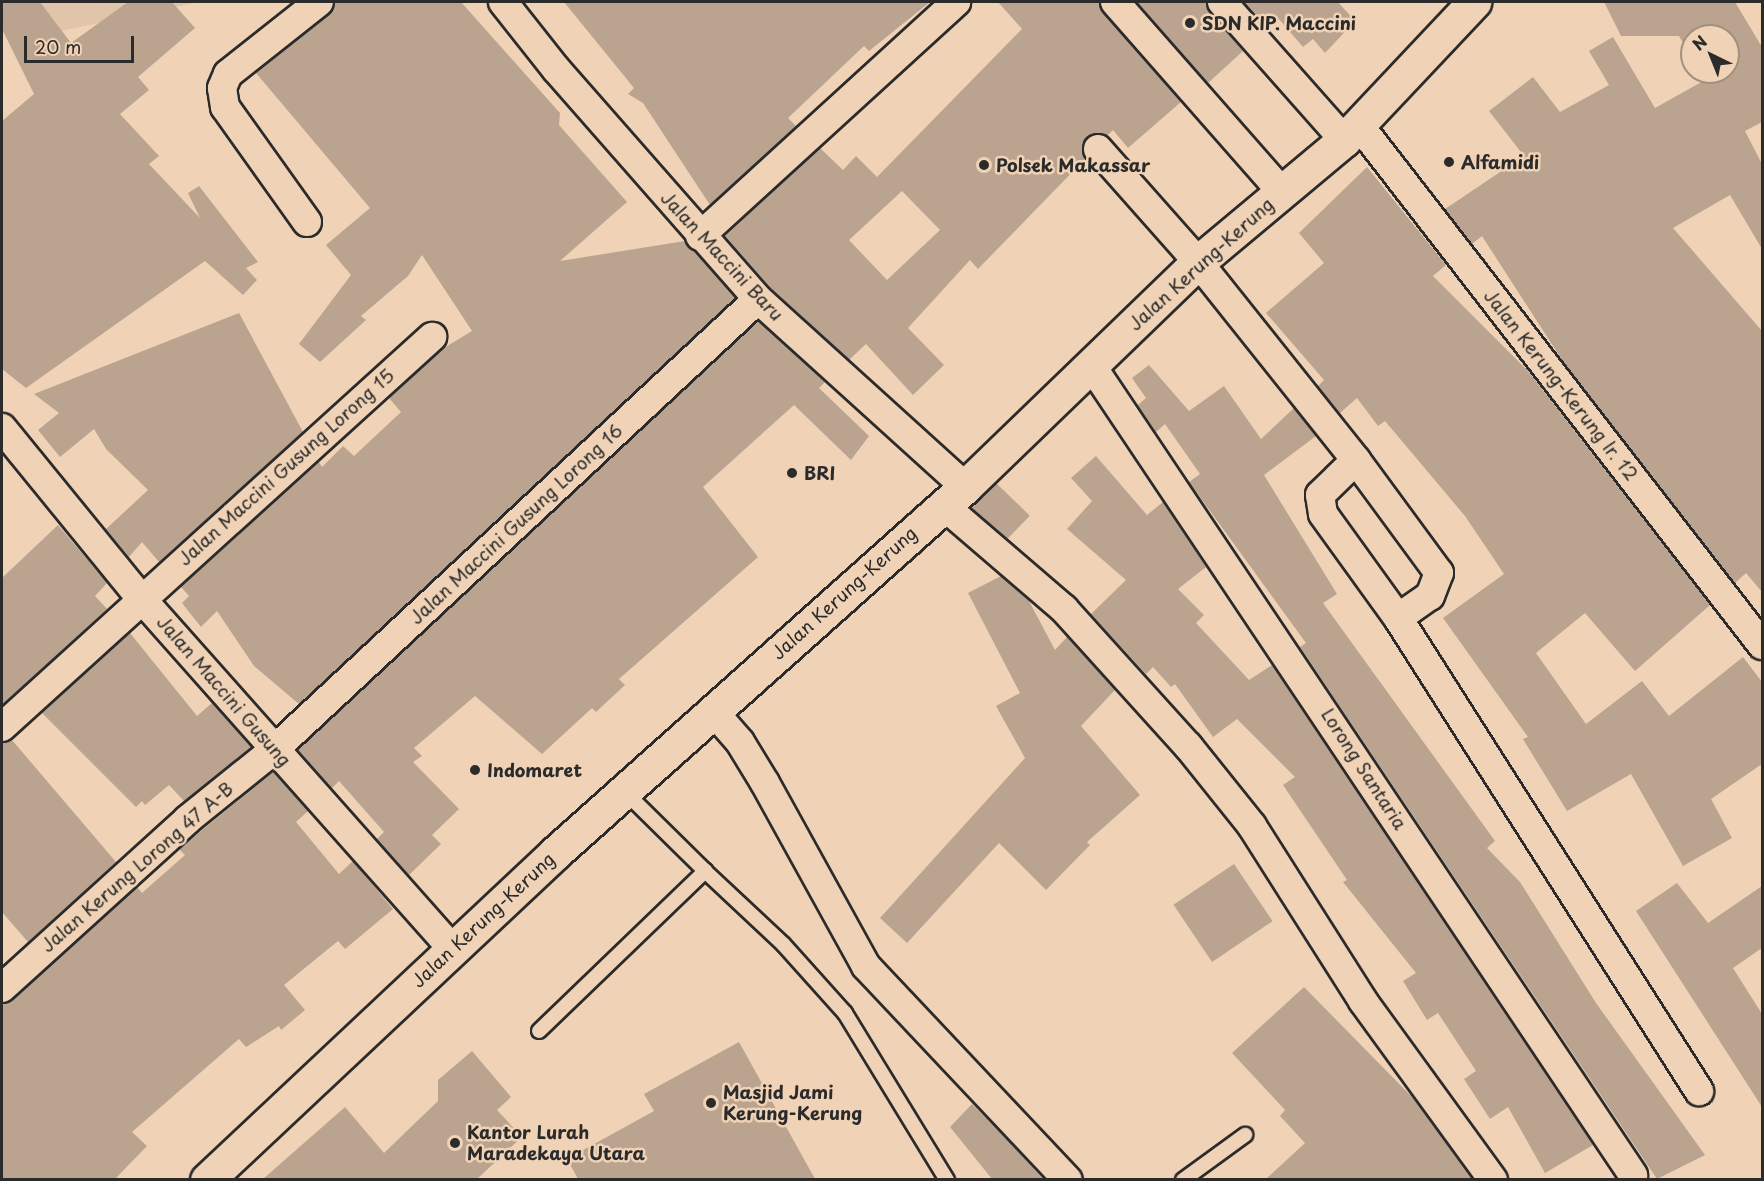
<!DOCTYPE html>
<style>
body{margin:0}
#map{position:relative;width:1764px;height:1181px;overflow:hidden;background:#f0d3b6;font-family:"Playpen Sans",sans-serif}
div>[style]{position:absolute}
.built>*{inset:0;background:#e0c5aa}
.building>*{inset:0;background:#baa48f;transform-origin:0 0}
.roads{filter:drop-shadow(2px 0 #2b2b2b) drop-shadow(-2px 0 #2b2b2b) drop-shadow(0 2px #2b2b2b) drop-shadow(0 -2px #2b2b2b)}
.service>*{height:14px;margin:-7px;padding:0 7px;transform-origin:7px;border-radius:7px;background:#f0d3b6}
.minor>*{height:28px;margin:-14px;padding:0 14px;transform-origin:14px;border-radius:14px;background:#f0d3b6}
.tertiary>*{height:33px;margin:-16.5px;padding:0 16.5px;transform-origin:16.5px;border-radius:16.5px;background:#f0d3b6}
.dots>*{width:16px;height:16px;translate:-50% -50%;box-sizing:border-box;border:3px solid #f0d3b6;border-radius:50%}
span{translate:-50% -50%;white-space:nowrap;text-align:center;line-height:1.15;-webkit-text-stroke:5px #f0d3b6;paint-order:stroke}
.poi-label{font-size:18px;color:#2b2b2b;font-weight:700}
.left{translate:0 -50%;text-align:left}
.street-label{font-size:18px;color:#2b2b2b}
.frame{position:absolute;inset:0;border:3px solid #2b2b2b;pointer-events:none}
.north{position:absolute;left:1680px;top:24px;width:60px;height:60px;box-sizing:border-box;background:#f0d3b6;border:2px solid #a1907e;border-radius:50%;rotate:317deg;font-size:16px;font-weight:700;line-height:24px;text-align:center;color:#2b2b2b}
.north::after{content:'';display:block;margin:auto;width:21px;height:27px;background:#2b2b2b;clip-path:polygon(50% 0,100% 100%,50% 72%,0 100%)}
.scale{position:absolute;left:24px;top:36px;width:110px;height:27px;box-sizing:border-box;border:3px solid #2b2b2b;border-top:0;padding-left:8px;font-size:18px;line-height:21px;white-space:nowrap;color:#2b2b2b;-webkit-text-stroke:4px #f0d3b6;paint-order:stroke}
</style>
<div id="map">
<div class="built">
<i style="clip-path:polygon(37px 2px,199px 2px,56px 32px)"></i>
</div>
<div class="building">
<i style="clip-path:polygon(2px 2px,40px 2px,71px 43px,128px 2px,172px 2px,195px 28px,138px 77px,149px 90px,120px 114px,159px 156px,149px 164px,200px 218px,188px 193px,199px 186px,258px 262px,246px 268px,257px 280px,243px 295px,205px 261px,26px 388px,2px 369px,2px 121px,34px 94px,2px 29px)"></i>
<i style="clip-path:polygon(335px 2px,461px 2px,560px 113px,559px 125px,627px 202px,560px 261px,685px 241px,735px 298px,299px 704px,254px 666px,217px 611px,201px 627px,182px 603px,189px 596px,181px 587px,319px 462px,322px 467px,343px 446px,354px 456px,401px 412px,389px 398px,444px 348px,472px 331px,422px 255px,408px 276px,361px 316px,366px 320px,320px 362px,299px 344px,351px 275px,326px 245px,370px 208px,256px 73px,329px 15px)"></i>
<i style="clip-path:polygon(564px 2px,930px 2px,869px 51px,864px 46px,788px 118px,796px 126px,710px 205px,643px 103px,628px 94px,634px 88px)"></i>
<i style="clip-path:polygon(evenodd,998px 2px,1099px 2px,1103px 13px,1181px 102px,1128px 148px,1113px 130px,1107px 136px,1088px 136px,1082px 144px,1085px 159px,978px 269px,970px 260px,908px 328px,944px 365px,913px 395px,866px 344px,849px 360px,770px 287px,725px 236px,820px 148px,843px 170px,856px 156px,877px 177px,1022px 29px,998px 2px,902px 191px,940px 230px,887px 280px,849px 240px,902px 191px)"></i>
<i style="clip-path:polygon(1137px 2px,1206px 2px,1210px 13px,1243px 51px,1208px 83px)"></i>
<i style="clip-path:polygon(1244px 2px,1338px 2px,1355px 21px,1325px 53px,1313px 39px,1303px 47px,1279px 19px,1268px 29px)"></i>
<i style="clip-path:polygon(1604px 2px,1735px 2px,1762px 47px,1762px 122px,1745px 131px,1762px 164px,1762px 249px,1730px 195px,1673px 228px,1762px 331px,1762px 592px,1746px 573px,1735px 583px,1564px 363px,1482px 236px,1472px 244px,1445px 209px,1524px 156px,1489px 111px,1533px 77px,1560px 112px,1609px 85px,1589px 51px,1613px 37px,1655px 108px,1705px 80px,1700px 72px,1728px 72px,1728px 36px,1692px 36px,1692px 58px,1679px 36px,1621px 36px)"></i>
<i style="clip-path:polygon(1367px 167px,1446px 265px,1433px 276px,1528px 371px,1710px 605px,1635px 671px,1585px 613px,1536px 653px,1586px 724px,1642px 681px,1669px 716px,1743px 657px,1762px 682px,1762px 764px,1711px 799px,1732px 838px,1683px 866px,1631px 774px,1567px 811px,1523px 739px,1528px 737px,1443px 618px,1504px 574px,1465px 516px,1385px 421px,1378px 426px,1357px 398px,1340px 413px,1318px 386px,1324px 380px,1266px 313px,1324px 263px,1299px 233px)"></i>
<i style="clip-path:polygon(239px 313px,303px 432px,159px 562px,142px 542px,129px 557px,106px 529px,148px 490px,106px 449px,94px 429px,60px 457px,38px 430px,59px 413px,34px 394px)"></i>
<i style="clip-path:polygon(758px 321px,825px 382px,819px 388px,869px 436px,851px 460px,794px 405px,703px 487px,758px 557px,619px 679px,625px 685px,596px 712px,592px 708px,542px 754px,475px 696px,414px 748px,422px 756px,413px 762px,459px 809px,432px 835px,441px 844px,409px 875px,377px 839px,384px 832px,339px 781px,332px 788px,298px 750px)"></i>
<i style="clip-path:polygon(1149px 365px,1189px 411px,1224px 386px,1261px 439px,1294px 408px,1316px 436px,1264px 475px,1337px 594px,1323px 603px,1495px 841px,1487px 848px,1520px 882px,1596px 1003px,1705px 1155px,1657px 1179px,1300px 647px,1306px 643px,1189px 482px,1200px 474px,1165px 424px,1156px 432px,1138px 405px,1146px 398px,1132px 378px)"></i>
<i style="clip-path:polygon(1096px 456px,1147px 515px,1163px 502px,1206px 567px,1178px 589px,1204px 615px,1196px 623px,1249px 680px,1272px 665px,1593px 1145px,1545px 1173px,1508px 1107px,1490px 1119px,1464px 1079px,1476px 1071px,1438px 1013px,1427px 1020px,1403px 981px,1416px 973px,1343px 882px,1347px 880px,1283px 785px,1295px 777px,1237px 719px,1213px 737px,1175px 684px,1171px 687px,1153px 667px,1146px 674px,1091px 614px,1126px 580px,1067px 529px,1092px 501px,1071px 478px)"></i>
<i style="left:996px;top:483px;width:47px;height:35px;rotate:44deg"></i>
<i style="clip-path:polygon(58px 525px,107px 583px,95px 596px,107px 609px,2px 705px,2px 578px)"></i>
<i style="clip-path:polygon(1001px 576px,1029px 601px,1055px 650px,1067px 637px,1115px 690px,1081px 726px,1140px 795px,1087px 842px,1090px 845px,1046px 890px,999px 843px,907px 943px,880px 918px,1025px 758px,996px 706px,1020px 693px,968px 593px)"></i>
<i style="clip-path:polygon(130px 633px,197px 716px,212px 703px,251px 747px,184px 801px,169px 785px,145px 805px,142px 801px,136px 807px,42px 713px)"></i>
<i style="clip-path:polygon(12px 740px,116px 862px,28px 942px,2px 912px,2px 743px)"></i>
<i style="clip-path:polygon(273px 772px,308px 811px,296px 822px,339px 874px,353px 861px,393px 909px,345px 949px,338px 941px,284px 985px,305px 1010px,281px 1030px,279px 1026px,246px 1047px,239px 1039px,132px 1132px,147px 1146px,115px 1179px,2px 1179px,2px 1005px,13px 1000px,137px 887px,142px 893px,185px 855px,179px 849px)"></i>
<i style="left:1234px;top:864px;width:69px;height:73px;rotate:56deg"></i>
<i style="clip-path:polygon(1677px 883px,1708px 923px,1762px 886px,1762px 948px,1733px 968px,1762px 1014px,1762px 1107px,1636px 911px)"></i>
<i style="clip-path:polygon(1304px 987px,1414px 1099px,1472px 1179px,1266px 1179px,1305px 1143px,1280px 1116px,1285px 1110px,1232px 1053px)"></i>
<i style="clip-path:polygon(739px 1042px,815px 1179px,578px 1179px,567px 1159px,654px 1111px,644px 1094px)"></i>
<i style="clip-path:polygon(472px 1051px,511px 1097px,497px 1110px,522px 1137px,477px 1179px,263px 1179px,345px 1107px,384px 1153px,438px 1101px,438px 1080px)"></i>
<i style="clip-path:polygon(972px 1104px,1007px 1139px,1043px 1179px,992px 1179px,950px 1127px)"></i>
</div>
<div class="roads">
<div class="service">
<i style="left:624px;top:791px;width:114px;rotate:44.6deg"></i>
<i style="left:539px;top:1031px;width:231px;rotate:-43.9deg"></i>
<i style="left:705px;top:871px;width:107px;rotate:43.1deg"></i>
<i style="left:783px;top:944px;width:93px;rotate:48.1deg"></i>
<i style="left:845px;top:1013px;width:196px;rotate:58.6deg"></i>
<i style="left:1183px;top:1180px;width:77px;rotate:-36deg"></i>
</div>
<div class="minor">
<i style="left:503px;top:2px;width:85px;rotate:51.7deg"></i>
<i style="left:556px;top:69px;width:306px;rotate:48.7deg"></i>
<i style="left:758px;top:299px;width:280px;rotate:42.2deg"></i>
<i style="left:1115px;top:2px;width:253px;rotate:48.7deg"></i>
<i style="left:1222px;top:2px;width:184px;rotate:48.5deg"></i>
<i style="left:1359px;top:125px;width:658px;rotate:52.22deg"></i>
<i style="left:1098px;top:149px;width:151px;rotate:48.5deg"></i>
<i style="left:1198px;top:262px;width:253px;rotate:51.4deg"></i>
<i style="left:307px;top:222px;width:141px;rotate:-125.5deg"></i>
<i style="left:225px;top:107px;width:19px;rotate:-99deg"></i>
<i style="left:222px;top:88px;width:15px;rotate:-67deg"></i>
<i style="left:228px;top:74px;width:116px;rotate:-38.4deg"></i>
<i style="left:700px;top:236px;width:347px;rotate:-42.4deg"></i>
<i style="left:1091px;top:365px;width:975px;rotate:56.21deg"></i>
<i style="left:2px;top:428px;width:218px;rotate:50.8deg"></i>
<i style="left:140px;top:597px;width:470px;rotate:48.4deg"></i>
<i style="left:943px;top:505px;width:160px;rotate:40.7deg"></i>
<i style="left:1064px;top:609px;width:185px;rotate:47.9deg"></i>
<i style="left:1188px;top:746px;width:102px;rotate:51.3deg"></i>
<i style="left:1252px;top:826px;width:207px;rotate:57.6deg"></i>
<i style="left:1363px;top:1001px;width:221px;rotate:54deg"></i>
<i style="left:1398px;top:618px;width:39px;rotate:-35deg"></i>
<i style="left:1430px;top:596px;width:25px;rotate:-69deg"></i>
<i style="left:1439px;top:573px;width:140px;rotate:-126.3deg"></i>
<i style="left:1356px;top:460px;width:50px;rotate:135.8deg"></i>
<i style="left:1320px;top:495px;width:19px;rotate:81deg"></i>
<i style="left:1323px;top:514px;width:128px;rotate:54.2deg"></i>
<i style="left:1398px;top:618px;width:561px;rotate:57.53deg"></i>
<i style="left:713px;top:711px;width:41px;rotate:48.9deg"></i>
<i style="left:740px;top:742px;width:48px;rotate:58.6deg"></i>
<i style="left:765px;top:783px;width:209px;rotate:61.1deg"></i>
<i style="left:866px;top:966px;width:294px;rotate:46.7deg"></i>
<i style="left:2px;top:727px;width:581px;rotate:-42.21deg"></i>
<i style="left:2px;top:988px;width:250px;rotate:-42.2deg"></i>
<i style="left:187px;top:820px;width:113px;rotate:-38.9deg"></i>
<i style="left:275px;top:749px;width:660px;rotate:-42.97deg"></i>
</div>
<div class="tertiary">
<i style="left:207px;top:1180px;width:478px;rotate:-43.2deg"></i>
<i style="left:555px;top:853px;width:550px;rotate:-41.75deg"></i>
<i style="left:965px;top:487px;width:324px;rotate:-44deg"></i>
<i style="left:1198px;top:262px;width:190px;rotate:-39.9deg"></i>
<i style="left:1344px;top:140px;width:190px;rotate:-46.7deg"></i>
</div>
</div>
<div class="dots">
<i style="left:1190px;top:23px;background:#2b2b2b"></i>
<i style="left:1449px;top:162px;background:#2b2b2b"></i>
<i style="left:984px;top:165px;background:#2b2b2b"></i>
<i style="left:792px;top:473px;background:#2b2b2b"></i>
<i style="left:475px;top:770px;background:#2b2b2b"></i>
<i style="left:711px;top:1103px;background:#2b2b2b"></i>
<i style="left:455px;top:1143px;background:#2b2b2b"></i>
</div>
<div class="poi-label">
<span class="left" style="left:1202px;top:23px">SDN KIP. Maccini</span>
<span class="left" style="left:1461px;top:162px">Alfamidi</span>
<span class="left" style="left:996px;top:165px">Polsek Makassar</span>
<span class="left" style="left:804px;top:473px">BRI</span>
<span class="left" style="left:487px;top:770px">Indomaret</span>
<span class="left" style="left:723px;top:1103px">Masjid Jami<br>Kerung-Kerung</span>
<span class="left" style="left:467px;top:1143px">Kantor Lurah<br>Maradekaya Utara</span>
</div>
<div class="street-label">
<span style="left:722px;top:256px;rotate:47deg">Jalan Maccini Baru</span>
<span style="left:1201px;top:264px;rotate:-42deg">Jalan Kerung-Kerung</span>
<span style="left:1561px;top:385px;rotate:52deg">Jalan Kerung-Kerung lr. 12</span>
<span style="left:286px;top:467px;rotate:-42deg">Jalan Maccini Gusung Lorong 15</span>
<span style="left:516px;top:524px;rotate:-43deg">Jalan Maccini Gusung Lorong 16</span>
<span style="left:844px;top:593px;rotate:-42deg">Jalan Kerung-Kerung</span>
<span style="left:224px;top:691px;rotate:49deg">Jalan Maccini Gusung</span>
<span style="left:1364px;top:769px;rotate:57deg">Lorong Santaria</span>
<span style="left:137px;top:867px;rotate:-41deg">Jalan Kerung Lorong 47 A-B</span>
<span style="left:483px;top:920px;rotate:-43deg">Jalan Kerung-Kerung</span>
</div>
<div class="frame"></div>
<div class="north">N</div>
<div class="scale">20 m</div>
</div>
